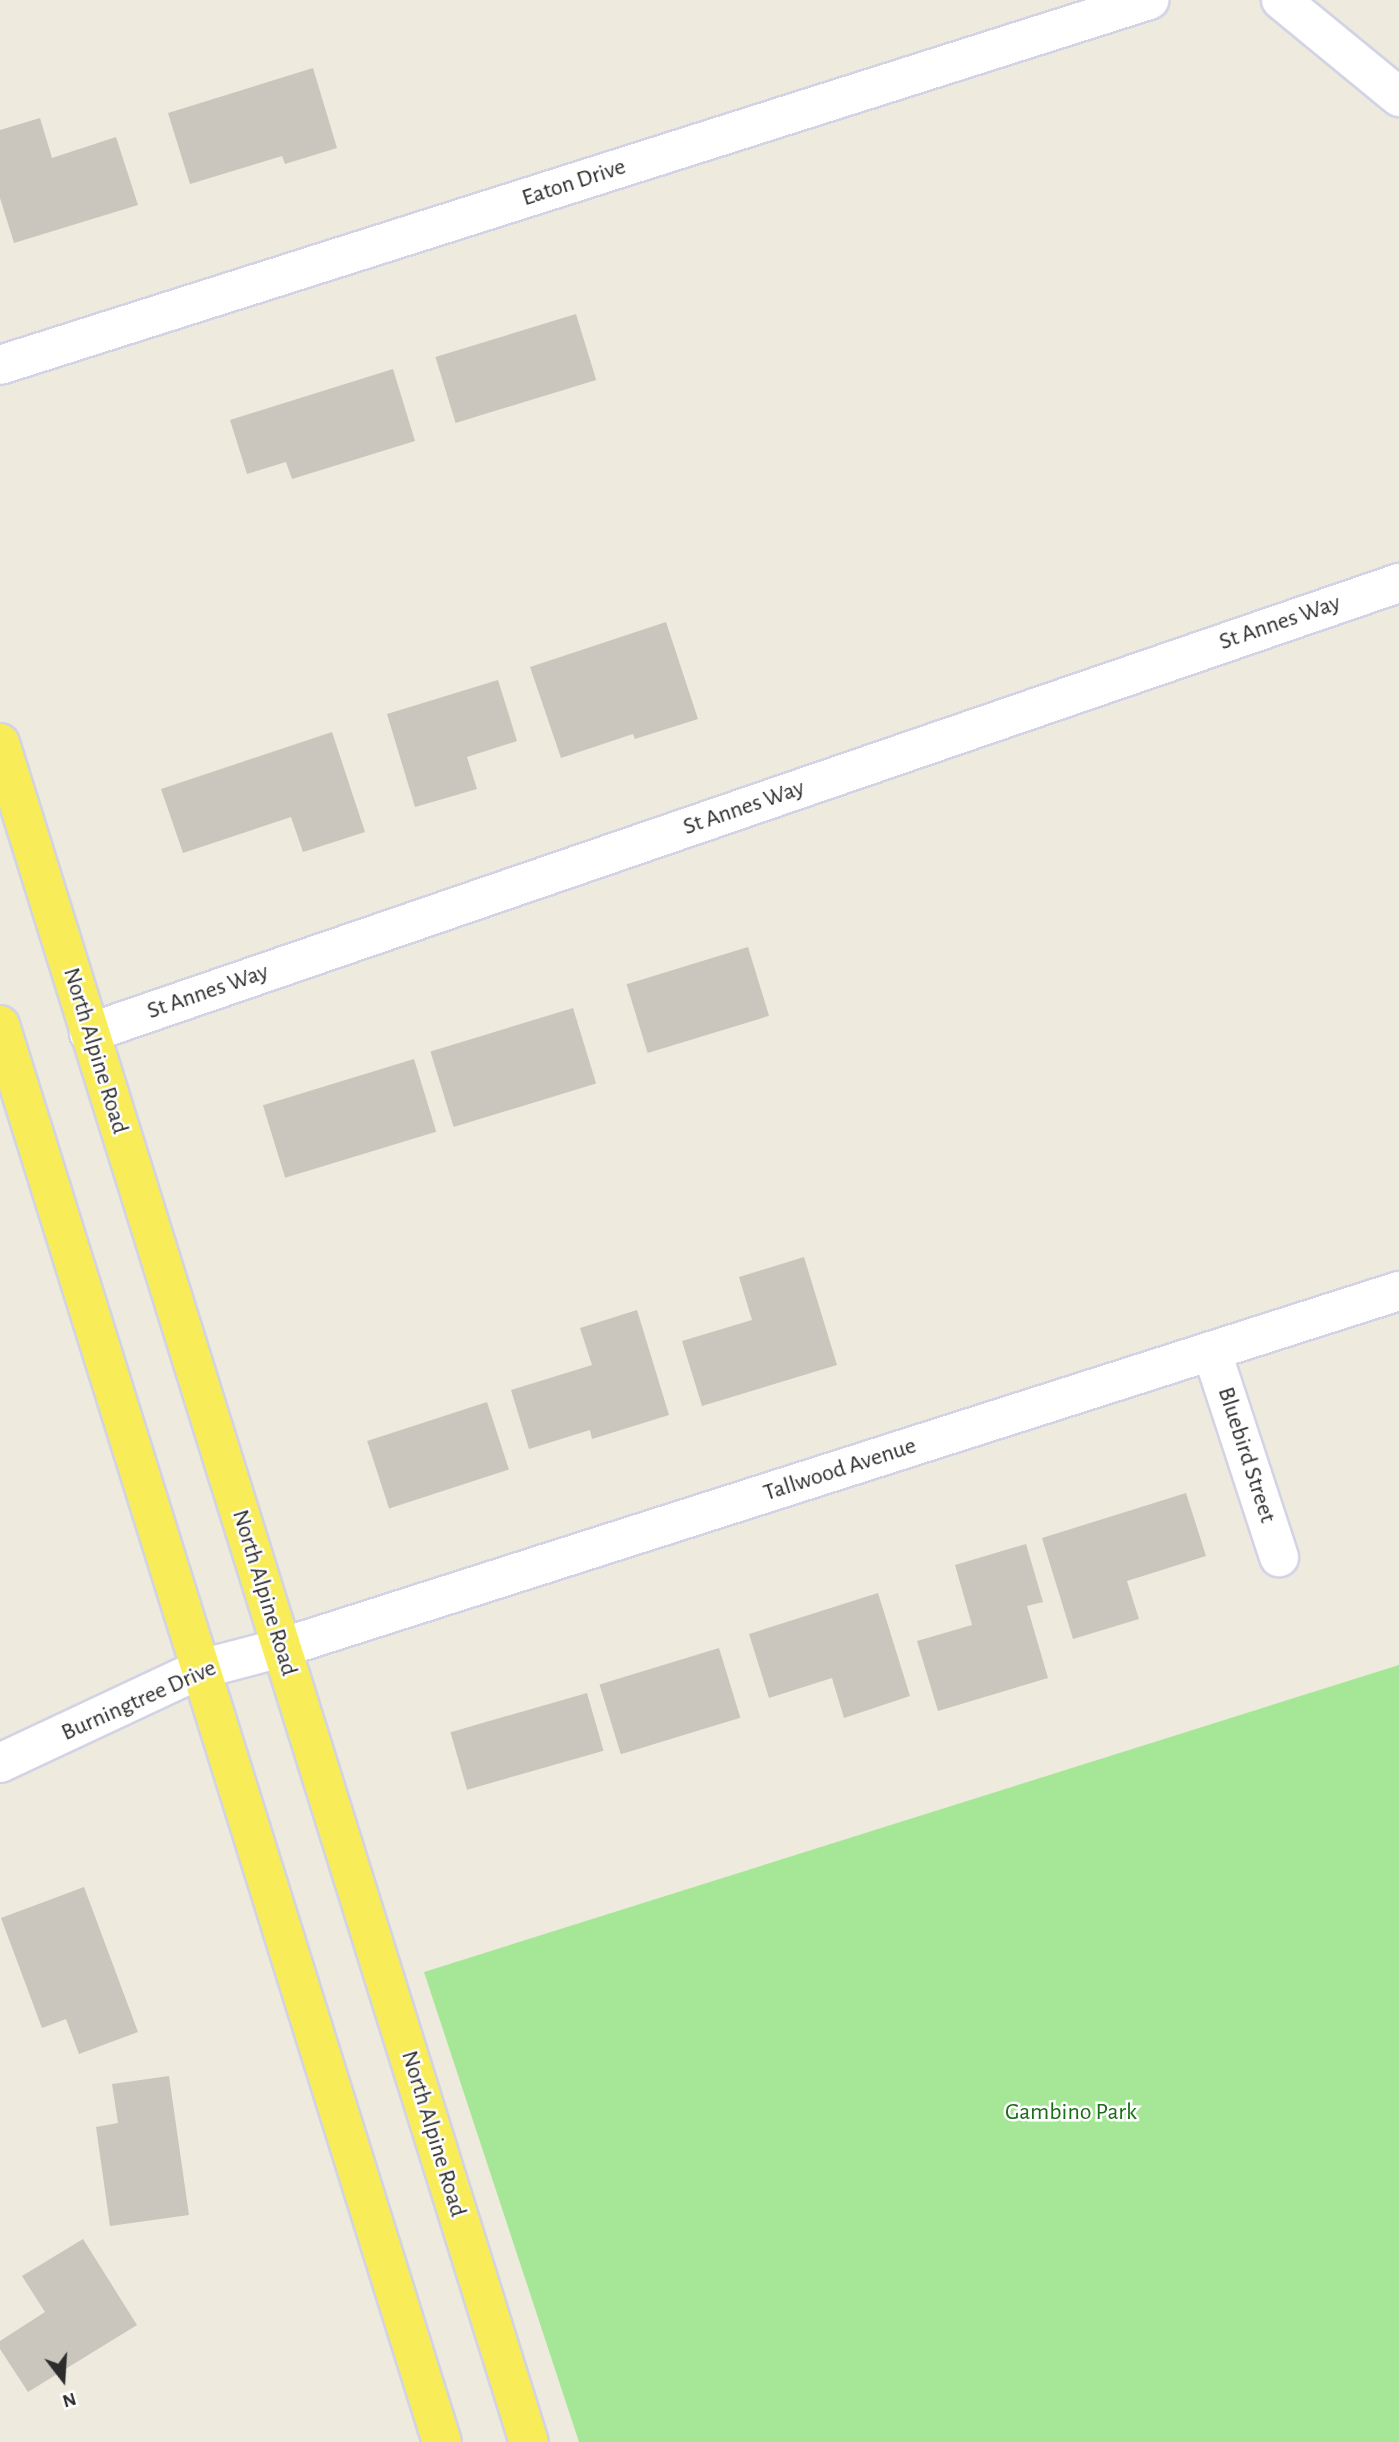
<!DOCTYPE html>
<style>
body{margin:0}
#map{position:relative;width:1399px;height:2442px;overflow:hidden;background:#eeeadd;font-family:"Alegreya Sans",sans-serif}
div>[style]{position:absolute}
.green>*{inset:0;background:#a5e797}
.building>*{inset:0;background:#cac6bd;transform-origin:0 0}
.roads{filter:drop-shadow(2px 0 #d2d3e5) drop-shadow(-2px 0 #d2d3e5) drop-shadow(0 2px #d2d3e5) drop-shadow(0 -2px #d2d3e5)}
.minor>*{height:38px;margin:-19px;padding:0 19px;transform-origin:19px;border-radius:19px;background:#fff}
.major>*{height:38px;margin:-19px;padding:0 19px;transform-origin:19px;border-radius:19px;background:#f8ed58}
span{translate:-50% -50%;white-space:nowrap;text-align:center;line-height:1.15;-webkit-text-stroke:5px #fff;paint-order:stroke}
.street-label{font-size:24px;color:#2c2c2c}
.park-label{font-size:24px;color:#1a6e17}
.north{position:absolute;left:28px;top:2344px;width:70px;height:70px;-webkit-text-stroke:5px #fff;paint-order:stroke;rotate:163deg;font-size:19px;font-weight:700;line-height:28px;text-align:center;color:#2c2c2c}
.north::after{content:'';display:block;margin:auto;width:24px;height:32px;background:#2c2c2c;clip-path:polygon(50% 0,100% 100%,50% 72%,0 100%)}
</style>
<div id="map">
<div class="green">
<i style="clip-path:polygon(1399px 1665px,1399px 2442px,579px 2442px,424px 1972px)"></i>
</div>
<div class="building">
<i style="clip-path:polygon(313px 68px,337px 148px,285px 164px,282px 156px,190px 184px,168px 113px)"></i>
<i style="clip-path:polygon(40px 118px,52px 158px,116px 137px,138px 205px,14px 243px,0 198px,0 130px)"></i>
<i style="left:576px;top:314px;width:69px;height:147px;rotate:73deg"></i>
<i style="clip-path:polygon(393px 369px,415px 441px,292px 479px,286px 462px,247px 474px,230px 420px)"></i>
<i style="clip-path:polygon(666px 622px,698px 719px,635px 739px,633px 734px,561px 758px,530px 667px)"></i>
<i style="clip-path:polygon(498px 680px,517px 741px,467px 757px,477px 789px,415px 807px,387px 714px)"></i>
<i style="clip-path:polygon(332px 732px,365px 832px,303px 852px,291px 817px,183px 853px,161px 789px)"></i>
<i style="left:748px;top:947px;width:72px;height:127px;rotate:73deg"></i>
<i style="left:573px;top:1008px;width:79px;height:149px;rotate:73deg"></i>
<i style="left:414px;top:1059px;width:76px;height:158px;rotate:73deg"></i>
<i style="clip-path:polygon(804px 1257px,837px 1365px,702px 1406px,682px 1341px,752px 1320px,739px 1277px)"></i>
<i style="clip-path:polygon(637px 1310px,669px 1415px,592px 1439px,590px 1430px,529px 1449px,511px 1390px,592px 1365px,580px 1328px)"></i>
<i style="left:487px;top:1402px;width:71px;height:126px;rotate:72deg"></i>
<i style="clip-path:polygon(1186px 1493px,1206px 1556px,1127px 1581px,1139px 1619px,1073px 1639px,1042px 1538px)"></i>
<i style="clip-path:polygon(1026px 1544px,1043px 1602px,1027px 1606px,1048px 1678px,938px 1711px,917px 1641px,972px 1625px,955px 1565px)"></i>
<i style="clip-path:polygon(878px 1593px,910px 1696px,844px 1718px,832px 1678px,769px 1698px,749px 1634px)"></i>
<i style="left:719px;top:1648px;width:73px;height:125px;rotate:73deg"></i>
<i style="left:587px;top:1693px;width:60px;height:142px;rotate:74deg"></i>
<i style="clip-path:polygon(84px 1887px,138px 2032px,79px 2054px,66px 2019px,42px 2028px,1px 1918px)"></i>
<i style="clip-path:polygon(169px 2076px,189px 2215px,110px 2226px,96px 2127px,118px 2123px,112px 2084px)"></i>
<i style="clip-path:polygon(83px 2239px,137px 2325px,28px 2392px,0 2349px,0 2341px,45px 2312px,22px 2276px)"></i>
</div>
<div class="roads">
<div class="minor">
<i style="left:1281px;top:0;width:153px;rotate:39.4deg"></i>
<i style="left:0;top:365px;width:1206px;rotate:-17.62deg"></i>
<i style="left:89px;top:1033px;width:1385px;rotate:-18.96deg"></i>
<i style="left:1212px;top:1352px;width:216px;rotate:71.9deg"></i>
<i style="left:0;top:1763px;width:222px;rotate:-25.1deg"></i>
<i style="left:201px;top:1669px;width:83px;rotate:-14.7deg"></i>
<i style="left:281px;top:1648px;width:1174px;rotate:-17.71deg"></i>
</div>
<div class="major">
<i style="left:0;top:743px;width:1779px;rotate:72.71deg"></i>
<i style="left:0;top:1025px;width:1484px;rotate:72.68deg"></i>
</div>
</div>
<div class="street-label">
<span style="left:574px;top:183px;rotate:-18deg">Eaton Drive</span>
<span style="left:1280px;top:623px;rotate:-19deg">St Annes Way</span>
<span style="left:744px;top:808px;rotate:-19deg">St Annes Way</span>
<span style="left:208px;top:992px;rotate:-19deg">St Annes Way</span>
<span style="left:95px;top:1051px;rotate:73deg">North Alpine Road</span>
<span style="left:1246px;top:1455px;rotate:72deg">Bluebird Street</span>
<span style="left:840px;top:1470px;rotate:-18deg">Tallwood Avenue</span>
<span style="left:264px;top:1593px;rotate:73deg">North Alpine Road</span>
<span style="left:139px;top:1701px;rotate:-24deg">Burningtree Drive</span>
<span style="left:433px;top:2134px;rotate:73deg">North Alpine Road</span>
</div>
<div class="park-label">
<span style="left:1071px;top:2113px">Gambino Park</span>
</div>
<div class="north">N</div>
</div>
